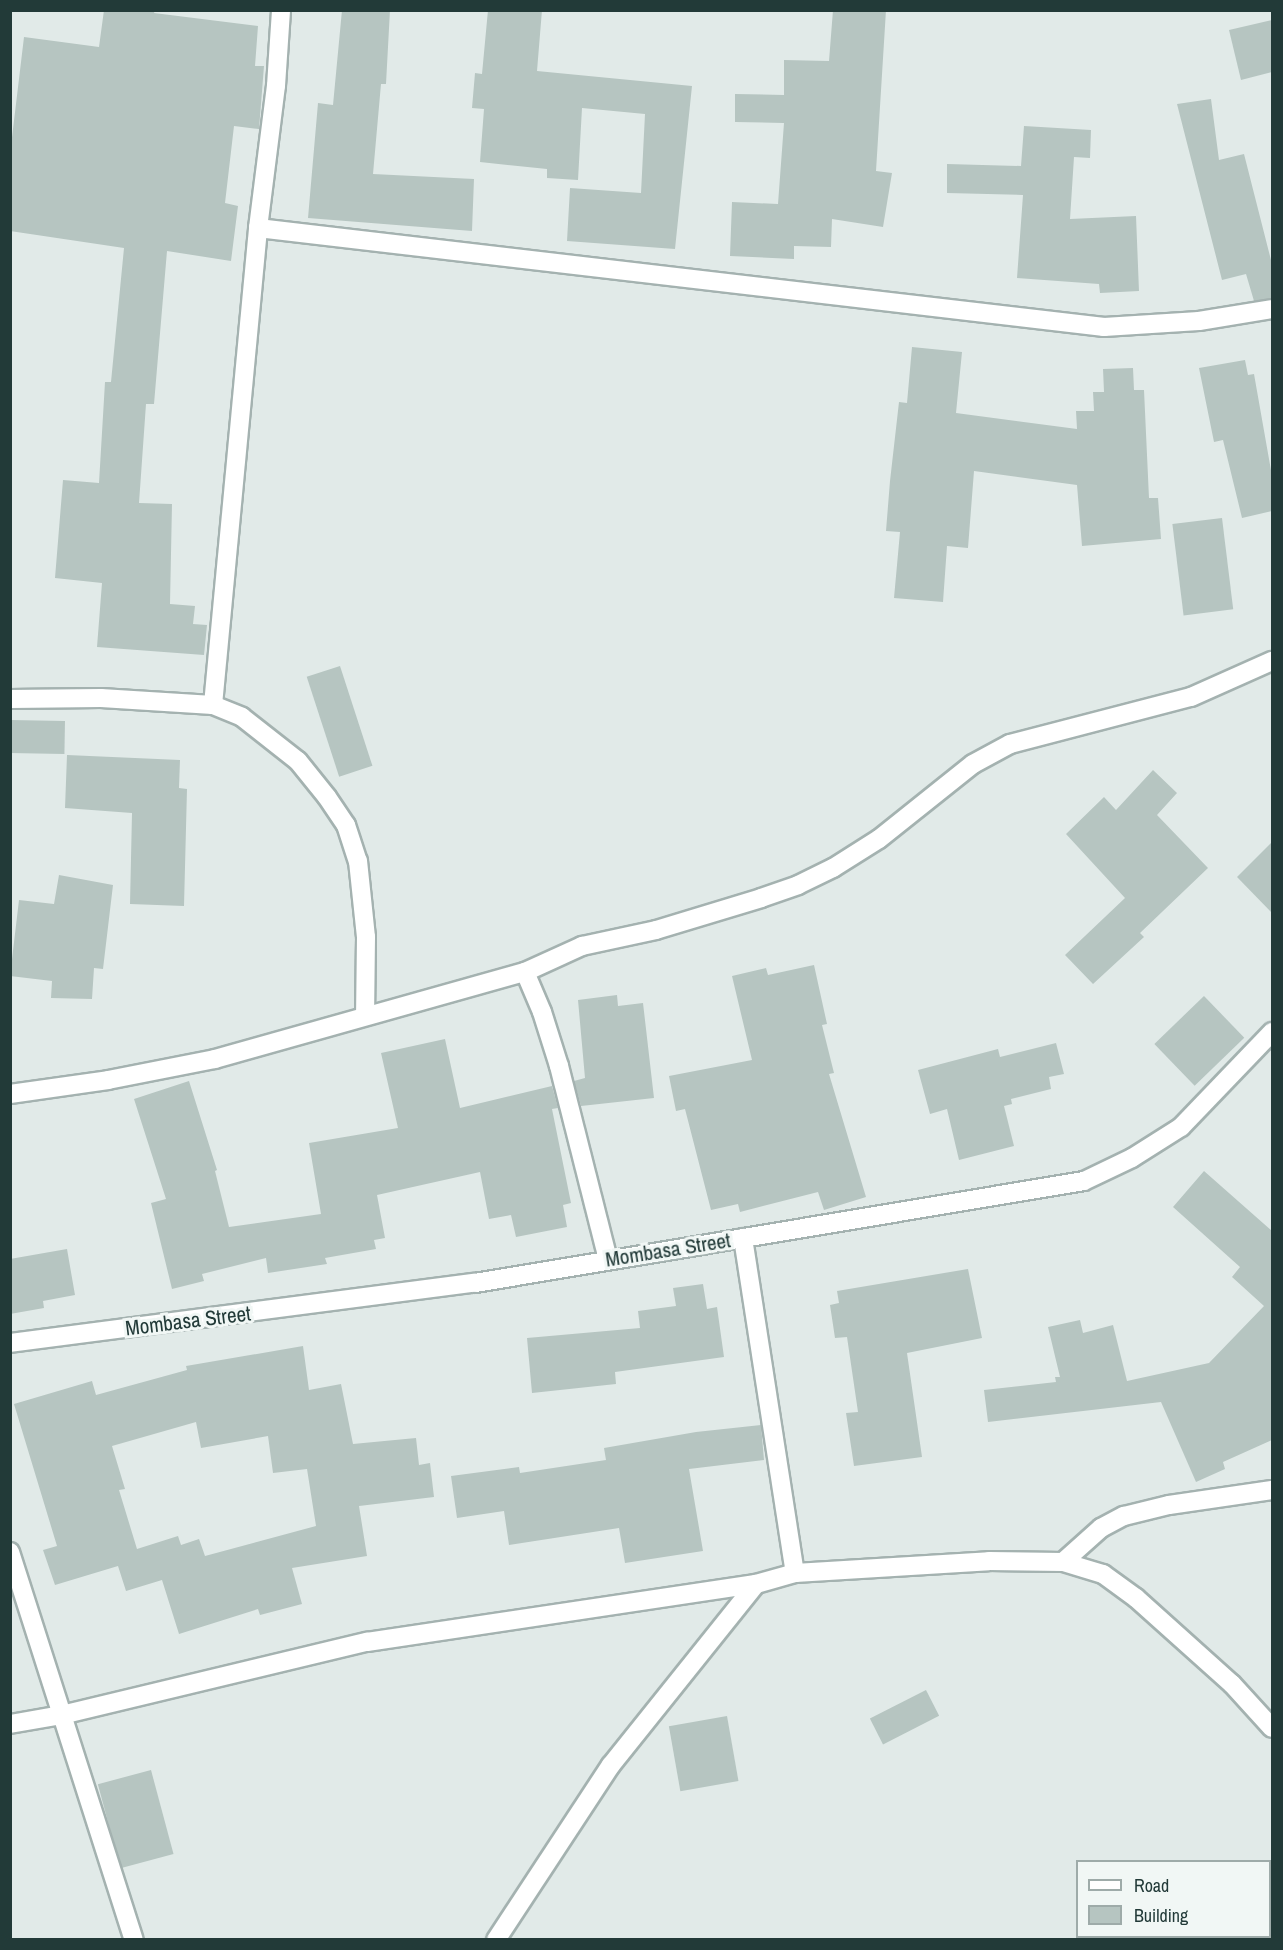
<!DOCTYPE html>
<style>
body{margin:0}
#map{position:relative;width:1283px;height:1950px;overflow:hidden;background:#e1eae8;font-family:"Archivo Narrow",sans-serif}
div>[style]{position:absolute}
.building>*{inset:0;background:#b6c5c1;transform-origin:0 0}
.roads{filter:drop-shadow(2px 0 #a4b2b0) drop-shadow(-2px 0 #a4b2b0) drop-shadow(0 2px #a4b2b0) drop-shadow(0 -2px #a4b2b0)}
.minor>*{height:18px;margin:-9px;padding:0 9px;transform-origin:9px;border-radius:9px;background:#fff}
span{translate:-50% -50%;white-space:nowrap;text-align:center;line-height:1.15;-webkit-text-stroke:6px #f1f7f5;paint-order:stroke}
.street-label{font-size:21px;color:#223a38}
.frame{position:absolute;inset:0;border:12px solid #223a38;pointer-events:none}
.legend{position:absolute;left:1076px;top:1860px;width:195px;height:78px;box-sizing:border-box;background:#f1f7f5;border:2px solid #9eaba9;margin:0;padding:8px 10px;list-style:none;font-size:18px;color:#223a38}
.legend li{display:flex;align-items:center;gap:12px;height:30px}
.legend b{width:30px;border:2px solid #9eaba9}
</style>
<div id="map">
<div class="building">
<i style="clip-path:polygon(104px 10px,155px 10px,154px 13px,258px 26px,255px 66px,264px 66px,259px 129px,234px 126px,225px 203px,238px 206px,231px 261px,167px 251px,154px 404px,146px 404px,139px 503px,172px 504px,170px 604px,195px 606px,193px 624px,207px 625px,204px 655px,97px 647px,102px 583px,55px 578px,63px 480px,99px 483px,105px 382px,111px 382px,124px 248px,10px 231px,10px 154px,24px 37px,99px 47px)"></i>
<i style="clip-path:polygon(342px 10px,390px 10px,386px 84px,381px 84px,373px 174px,474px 179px,472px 231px,308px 218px,318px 103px,333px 105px)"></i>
<i style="clip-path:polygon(488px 10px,542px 10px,537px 71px,692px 86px,675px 249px,567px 241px,570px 188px,641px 193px,645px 114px,582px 108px,578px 180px,547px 178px,547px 169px,480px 162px,484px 109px,472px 108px,475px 73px,482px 74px)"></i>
<i style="clip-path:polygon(833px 10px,886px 10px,876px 171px,892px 173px,883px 227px,832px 219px,831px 247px,794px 246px,794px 259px,730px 256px,732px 202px,778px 204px,784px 123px,735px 122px,735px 94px,784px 95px,784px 60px,829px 61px)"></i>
<i style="clip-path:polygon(1272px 20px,1272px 72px,1241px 80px,1229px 30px)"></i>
<i style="clip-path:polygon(1211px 99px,1219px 160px,1244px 154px,1272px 264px,1272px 298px,1254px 301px,1246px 274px,1222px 280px,1177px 104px)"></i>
<i style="clip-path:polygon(1024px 126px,1091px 130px,1090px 158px,1074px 157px,1070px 219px,1136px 216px,1139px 291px,1100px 293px,1099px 284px,1017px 278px,1023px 195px,947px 193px,947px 164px,1021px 166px)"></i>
<i style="clip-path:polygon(912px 347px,962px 352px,956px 413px,1077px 429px,1076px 411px,1094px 411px,1093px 392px,1104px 392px,1103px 369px,1133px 368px,1134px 390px,1144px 390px,1149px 498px,1158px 498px,1161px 539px,1082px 546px,1077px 485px,974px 471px,968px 548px,947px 546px,943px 602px,894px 598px,900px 532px,886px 531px,890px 481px,899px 402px,907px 403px)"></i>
<i style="clip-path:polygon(1245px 360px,1248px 375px,1254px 374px,1272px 476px,1272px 511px,1242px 518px,1223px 440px,1214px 442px,1199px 368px)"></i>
<i style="left:1222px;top:518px;width:92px;height:50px;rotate:83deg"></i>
<i style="left:340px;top:666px;width:105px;height:35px;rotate:72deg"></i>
<i style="left:10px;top:720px;width:55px;height:33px;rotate:1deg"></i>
<i style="clip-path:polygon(67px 755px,180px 760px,179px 788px,187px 789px,184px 906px,130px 904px,132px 813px,65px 808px)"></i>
<i style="clip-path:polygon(1153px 770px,1177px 793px,1157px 815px,1208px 868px,1140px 933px,1144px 937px,1093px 984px,1065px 955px,1125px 898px,1066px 834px,1104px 797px,1116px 810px)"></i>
<i style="clip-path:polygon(1272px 842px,1272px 913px,1237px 877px)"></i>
<i style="clip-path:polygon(59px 875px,113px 885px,103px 969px,94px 968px,92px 999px,51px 998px,52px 981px,10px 976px,19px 900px,54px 904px)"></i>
<i style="clip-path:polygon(814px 965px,827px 1024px,822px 1025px,834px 1073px,829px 1074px,866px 1197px,824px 1210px,818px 1192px,740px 1212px,738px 1204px,711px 1210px,685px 1109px,676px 1111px,669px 1076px,752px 1060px,732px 976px,766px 968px,768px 975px)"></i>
<i style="clip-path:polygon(617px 995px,618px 1006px,643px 1003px,654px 1098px,581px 1106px,574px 1081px,585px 1078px,578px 1000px)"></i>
<i style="left:1204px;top:996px;width:58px;height:69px;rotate:46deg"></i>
<i style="clip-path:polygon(445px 1039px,460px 1108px,552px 1086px,558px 1108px,552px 1109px,571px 1203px,563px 1205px,567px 1227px,516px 1237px,511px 1215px,489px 1219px,480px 1172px,377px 1195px,385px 1238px,374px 1240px,376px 1249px,325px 1258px,327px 1264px,268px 1273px,266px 1258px,202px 1274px,204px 1281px,172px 1289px,151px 1203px,166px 1199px,134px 1099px,189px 1081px,217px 1170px,215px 1171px,229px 1227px,321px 1214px,309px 1143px,398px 1128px,381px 1053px)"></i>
<i style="clip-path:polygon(1056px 1043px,1064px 1074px,1049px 1077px,1051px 1089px,1011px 1099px,1012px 1104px,1004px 1106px,1014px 1146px,959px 1160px,947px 1109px,930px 1114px,918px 1070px,998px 1049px,1000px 1057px)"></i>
<i style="clip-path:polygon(1204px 1171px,1272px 1231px,1272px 1440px,1223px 1462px,1225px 1469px,1196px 1482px,1161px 1402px,988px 1422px,984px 1390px,1056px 1382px,1055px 1377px,1060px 1377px,1048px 1327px,1080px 1320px,1083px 1333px,1113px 1325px,1127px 1381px,1209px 1363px,1264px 1306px,1232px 1277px,1240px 1267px,1173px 1207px)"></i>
<i style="clip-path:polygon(67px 1249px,75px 1295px,43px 1301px,44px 1308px,10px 1314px,10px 1259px)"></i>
<i style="clip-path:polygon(968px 1269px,982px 1338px,907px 1353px,922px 1457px,854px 1466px,846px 1413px,858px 1412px,847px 1337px,835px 1338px,830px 1305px,839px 1303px,837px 1291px)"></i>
<i style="clip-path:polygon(703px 1284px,707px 1309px,717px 1307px,724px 1357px,615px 1372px,616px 1384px,532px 1393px,527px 1338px,640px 1328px,638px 1311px,676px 1306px,673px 1288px)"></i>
<i style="clip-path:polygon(evenodd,303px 1346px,309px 1390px,341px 1384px,353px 1444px,416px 1438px,419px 1465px,430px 1463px,434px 1497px,359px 1506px,367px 1556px,292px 1568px,302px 1604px,260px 1615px,258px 1609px,179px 1634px,162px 1580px,126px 1591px,118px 1566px,55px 1585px,43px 1550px,57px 1546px,14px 1404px,92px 1381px,96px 1395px,187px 1370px,186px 1366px,303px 1346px,196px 1422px,201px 1448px,268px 1436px,273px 1473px,307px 1469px,316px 1526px,205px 1556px,199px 1539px,181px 1545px,178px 1536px,137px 1549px,119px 1490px,125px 1489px,112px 1446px,196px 1422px)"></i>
<i style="clip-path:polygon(761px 1425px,764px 1460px,689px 1469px,703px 1551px,625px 1563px,619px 1528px,509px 1545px,504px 1511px,457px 1518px,451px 1476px,519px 1467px,520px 1473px,606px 1460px,604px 1448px,696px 1432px)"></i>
<i style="left:926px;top:1690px;width:29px;height:63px;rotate:63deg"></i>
<i style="left:727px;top:1716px;width:66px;height:59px;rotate:80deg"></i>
<i style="left:151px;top:1770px;width:87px;height:55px;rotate:75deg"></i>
</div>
<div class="roads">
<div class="minor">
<i style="left:258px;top:228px;width:852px;rotate:6.67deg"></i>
<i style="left:1104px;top:327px;width:95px;rotate:-3.6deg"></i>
<i style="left:1199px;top:321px;width:74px;rotate:-9.3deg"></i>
<i style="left:10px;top:699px;width:91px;rotate:-0.6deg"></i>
<i style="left:101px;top:698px;width:112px;rotate:3.6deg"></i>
<i style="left:213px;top:705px;width:31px;rotate:22deg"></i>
<i style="left:242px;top:717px;width:71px;rotate:38.2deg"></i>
<i style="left:298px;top:761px;width:46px;rotate:51.1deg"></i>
<i style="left:327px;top:797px;width:34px;rotate:56deg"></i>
<i style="left:346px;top:825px;width:38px;rotate:72deg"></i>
<i style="left:358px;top:861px;width:76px;rotate:84deg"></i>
<i style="left:366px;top:937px;width:78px;rotate:90.7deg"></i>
<i style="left:213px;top:705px;width:479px;rotate:-84.6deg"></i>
<i style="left:258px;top:228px;width:143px;rotate:-82.8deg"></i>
<i style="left:276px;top:86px;width:76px;rotate:-86.2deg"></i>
<i style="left:525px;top:972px;width:43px;rotate:67deg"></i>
<i style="left:542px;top:1012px;width:57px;rotate:72.5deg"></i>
<i style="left:559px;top:1066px;width:200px;rotate:75.8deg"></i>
<i style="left:10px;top:1094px;width:99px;rotate:-8.1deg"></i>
<i style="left:108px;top:1080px;width:109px;rotate:-11.1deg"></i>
<i style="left:215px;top:1059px;width:322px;rotate:-15.7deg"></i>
<i style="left:525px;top:972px;width:63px;rotate:-24.5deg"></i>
<i style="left:582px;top:946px;width:76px;rotate:-12.2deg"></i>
<i style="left:656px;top:930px;width:110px;rotate:-16.9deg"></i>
<i style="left:761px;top:898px;width:39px;rotate:-19deg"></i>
<i style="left:798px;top:885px;width:39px;rotate:-26deg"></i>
<i style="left:833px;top:868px;width:54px;rotate:-32.2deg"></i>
<i style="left:879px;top:839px;width:120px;rotate:-38.6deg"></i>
<i style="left:973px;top:764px;width:42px;rotate:-28.4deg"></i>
<i style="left:1010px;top:744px;width:187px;rotate:-14.6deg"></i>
<i style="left:1191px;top:697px;width:89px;rotate:-24deg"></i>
<i style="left:743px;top:1238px;width:339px;rotate:81.2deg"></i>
<i style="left:10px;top:1343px;width:469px;rotate:-7.4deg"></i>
<i style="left:475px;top:1283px;width:617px;rotate:-9.51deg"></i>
<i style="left:1084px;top:1181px;width:53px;rotate:-25.6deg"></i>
<i style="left:1132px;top:1158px;width:58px;rotate:-32.3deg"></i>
<i style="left:1181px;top:1127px;width:132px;rotate:-46.2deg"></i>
<i style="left:10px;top:1552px;width:407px;rotate:72.3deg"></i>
<i style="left:1063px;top:1562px;width:51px;rotate:-41.8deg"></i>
<i style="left:1101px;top:1528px;width:26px;rotate:-28deg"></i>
<i style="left:1124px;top:1516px;width:46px;rotate:-13.7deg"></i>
<i style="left:1169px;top:1505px;width:104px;rotate:-8.3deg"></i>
<i style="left:10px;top:1724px;width:53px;rotate:-9.8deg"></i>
<i style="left:62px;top:1715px;width:314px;rotate:-13.5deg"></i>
<i style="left:367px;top:1642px;width:393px;rotate:-8.5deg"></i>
<i style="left:756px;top:1584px;width:41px;rotate:-15.8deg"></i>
<i style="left:795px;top:1573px;width:194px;rotate:-3.5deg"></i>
<i style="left:989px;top:1561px;width:74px;rotate:0.8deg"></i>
<i style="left:1063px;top:1562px;width:42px;rotate:16.7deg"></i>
<i style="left:1103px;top:1574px;width:41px;rotate:36deg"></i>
<i style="left:1136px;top:1598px;width:129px;rotate:41.9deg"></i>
<i style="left:1232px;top:1684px;width:59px;rotate:47.7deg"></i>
<i style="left:496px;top:1940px;width:209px;rotate:-56.7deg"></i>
<i style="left:611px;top:1765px;width:232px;rotate:-51.3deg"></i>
</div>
</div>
<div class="street-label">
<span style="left:668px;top:1250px;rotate:-9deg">Mombasa Street</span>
<span style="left:188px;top:1321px;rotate:-7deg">Mombasa Street</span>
</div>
<div class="frame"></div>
<ul class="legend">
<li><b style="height:8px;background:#fff"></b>Road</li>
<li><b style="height:16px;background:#b6c5c1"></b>Building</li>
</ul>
</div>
